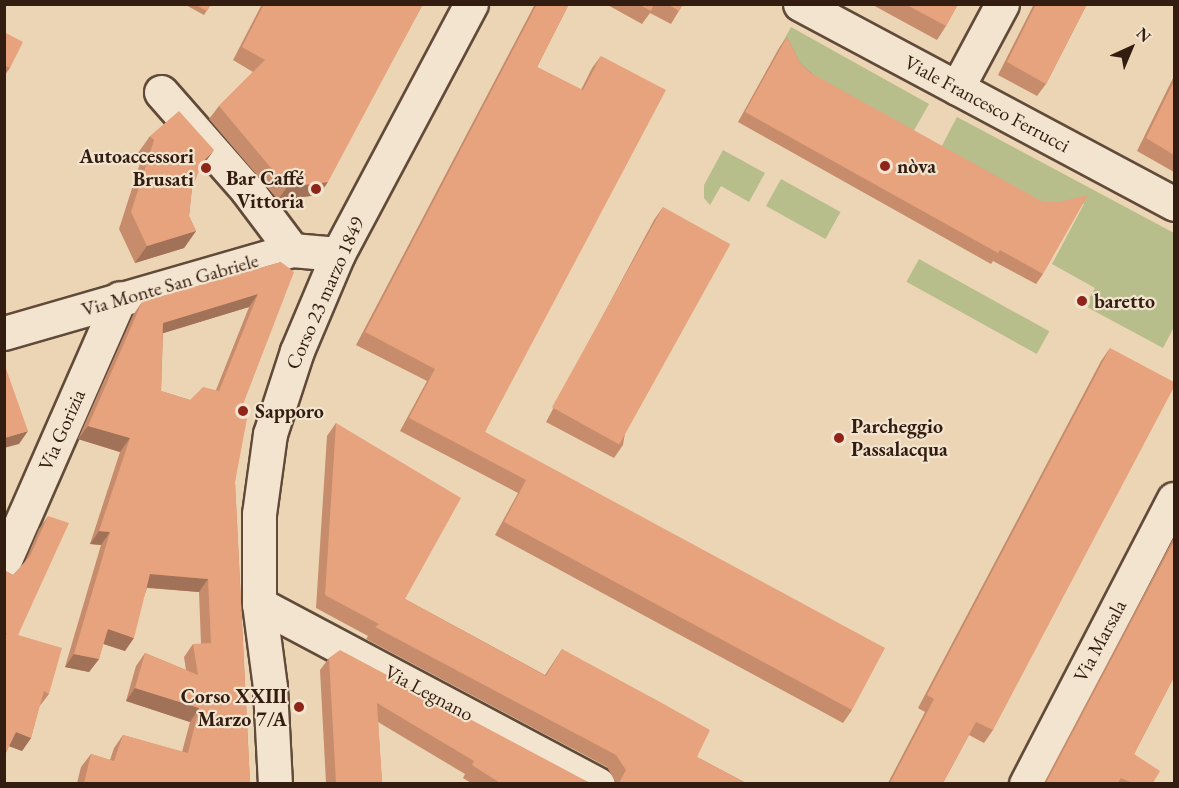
<!DOCTYPE html>
<meta charset="utf-8">
<style>
body{margin:0}
#map{position:relative;width:1179px;height:788px;overflow:hidden;background:#ebd5b4;font-family:"EB Garamond",serif}
div>[style]{position:absolute}
.green>*{inset:0;background:#b8bd8c;transform-origin:0 0}
.roads{filter:drop-shadow(2px 0 #614a39) drop-shadow(-2px 0 #614a39) drop-shadow(0 2px #614a39) drop-shadow(0 -2px #614a39)}
.minor>*{height:33px;margin:-16.5px;padding:0 16.5px;transform-origin:16.5px;border-radius:16.5px;background:#f2e4ce}
.wall>*{inset:0;background:#c68c6c}
.shaded-wall>*{inset:0;background:#a17258}
.building>*{inset:0;background:#e6a37e;transform-origin:0 0}
.dots>*{width:16px;height:16px;translate:-50% -50%;box-sizing:border-box;border:3px solid #f2e4ce;border-radius:50%}
span{translate:-50% -50%;white-space:nowrap;text-align:center;line-height:1.15;-webkit-text-stroke:4.5px #f2e4ce;paint-order:stroke}
.street-label{font-size:20px;color:#331c10}
.poi-label{font-size:20px;color:#331c10;font-weight:700}
.right{translate:-100% -50%;text-align:right}
.left{translate:0 -50%;text-align:left}
.frame{position:absolute;inset:0;border:6px solid #331c10;pointer-events:none}
.north{position:absolute;left:1101px;top:18px;width:60px;height:60px;-webkit-text-stroke:4px #f2e4ce;paint-order:stroke;rotate:44deg;font-size:16px;font-weight:700;line-height:24px;text-align:center;color:#331c10}
.north::after{content:'';display:block;margin:auto;width:21px;height:27px;background:#331c10;clip-path:polygon(50% 0,100% 100%,50% 72%,0 100%)}
</style>
<div id="map">
<div class="green">
<i style="clip-path:polygon(791px 27px,929px 104px,908px 141px,804px 83px,779px 49px)"></i>
<i style="clip-path:polygon(957px 117px,1174px 233px,1174px 327px,1163px 348px,1085px 306px,1095px 288px,1052px 264px,1084px 204px,1079px 202px,1052px 213px,936px 157px)"></i>
<i style="clip-path:polygon(723px 150px,765px 173px,749px 202px,721px 186px,710px 205px,704px 198px,704px 185px)"></i>
<i style="left:781px;top:179px;width:68px;height:31px;rotate:29deg"></i>
<i style="left:919px;top:259px;width:149px;height:26px;rotate:29deg"></i>
</div>
<div class="roads">
<div class="minor">
<i style="left:800px;top:4px;width:424px;rotate:28.1deg"></i>
<i style="left:957px;top:88px;width:95px;rotate:-61.8deg"></i>
<i style="left:161px;top:92px;width:130px;rotate:48.7deg"></i>
<i style="left:247px;top:190px;width:75px;rotate:53.1deg"></i>
<i style="left:4px;top:333px;width:300px;rotate:-16.1deg"></i>
<i style="left:292px;top:250px;width:46px;rotate:5deg"></i>
<i style="left:4px;top:562px;width:288px;rotate:-66.3deg"></i>
<i style="left:259px;top:604px;width:384px;rotate:28deg"></i>
<i style="left:275px;top:784px;width:97px;rotate:-93deg"></i>
<i style="left:270px;top:687px;width:84px;rotate:-97.5deg"></i>
<i style="left:259px;top:604px;width:90px;rotate:-90deg"></i>
<i style="left:259px;top:514px;width:81px;rotate:-82.2deg"></i>
<i style="left:270px;top:434px;width:87px;rotate:-72deg"></i>
<i style="left:297px;top:351px;width:105px;rotate:-67.1deg"></i>
<i style="left:338px;top:254px;width:283px;rotate:-62deg"></i>
<i style="left:1026px;top:784px;width:321px;rotate:-62.6deg"></i>
</div>
</div>
<div class="wall">
<i style="clip-path:polygon(184px 4px,211px 4px,204px 15px)"></i>
<i style="clip-path:polygon(262px 4px,423px 4px,319px 195px,278px 200px,209px 119px,219px 106px,253px 72px,233px 60px)"></i>
<i style="clip-path:polygon(535px 4px,569px 4px,537px 67px,581px 90px,592px 68px,601px 56px,485px 432px,852px 710px,843px 723px,495px 535px,518px 493px,400px 431px,427px 381px,356px 345px)"></i>
<i style="clip-path:polygon(606px 4px,683px 4px,671px 24px,650px 13px,642px 24px)"></i>
<i style="clip-path:polygon(871px 4px,958px 4px,946px 26px,937px 40px)"></i>
<i style="clip-path:polygon(1034px 4px,1087px 4px,1046px 84px,1037px 96px,998px 75px)"></i>
<i style="clip-path:polygon(4px 32px,10px 68px,4px 76px)"></i>
<i style="clip-path:polygon(787px 37px,800px 63px,1043px 274px,1036px 284px,993px 261px,991px 264px,738px 122px,779px 48px)"></i>
<i style="clip-path:polygon(1174px 76px,1174px 172px,1137px 151px)"></i>
<i style="clip-path:polygon(150px 136px,202px 167px,199px 169px,192px 188px,189px 216px,196px 231px,184px 248px,135px 263px,119px 229px,142px 157px,138px 153px)"></i>
<i style="clip-path:polygon(663px 207px,623px 445px,614px 458px,546px 422px,654px 220px)"></i>
<i style="clip-path:polygon(evenodd,281px 262px,242px 407px,235px 482px,250px 783px,77px 783px,81px 767px,91px 754px,110px 760px,114px 748px,123px 735px,182px 752px,190px 722px,126px 701px,136px 666px,145px 653px,186px 670px,184px 657px,193px 644px,201px 644px,199px 592px,147px 588px,125px 651px,103px 644px,99px 659px,89px 672px,65px 667px,101px 545px,90px 544px,120px 452px,78px 439px,133px 315px,142px 302px,281px 262px,249px 307px,216px 390px,190px 400px,161px 391px,163px 333px,249px 307px)"></i>
<i style="clip-path:polygon(1110px 348px,993px 730px,984px 743px,969px 735px,943px 783px,888px 783px,925px 712px,918px 708px,1101px 361px)"></i>
<i style="clip-path:polygon(336px 423px,405px 599px,545px 675px,562px 649px,697px 757px,746px 783px,616px 783px,607px 767px,366px 639px,368px 636px,316px 608px,327px 436px)"></i>
<i style="clip-path:polygon(48px 516px,18px 635px,49px 694px,39px 707px,31px 738px,22px 751px,9px 746px,4px 757px,4px 570px,13px 575px,24px 564px,39px 529px)"></i>
<i style="clip-path:polygon(1174px 537px,1174px 677px,1134px 754px,1153px 783px,1044px 783px)"></i>
<i style="clip-path:polygon(329px 658px,590px 783px,471px 783px,463px 778px,465px 774px,378px 722px,382px 783px,326px 783px,320px 670px)"></i>
</div>
<div class="shaded-wall">
<i style="clip-path:polygon(214px 150px,202px 167px,191px 178px,203px 161px)"></i>
<i style="clip-path:polygon(328px 182px,319px 195px,278px 200px,287px 187px)"></i>
<i style="clip-path:polygon(196px 231px,184px 248px,135px 263px,147px 246px)"></i>
<i style="clip-path:polygon(258px 294px,249px 307px,154px 336px,163px 323px)"></i>
<i style="clip-path:polygon(88px 426px,130px 438px,120px 452px,78px 439px)"></i>
<i style="clip-path:polygon(28px 431px,19px 444px,4px 448px,4px 438px)"></i>
<i style="clip-path:polygon(99px 531px,110px 532px,101px 545px,90px 544px)"></i>
<i style="clip-path:polygon(150px 574px,208px 579px,199px 592px,141px 587px)"></i>
<i style="clip-path:polygon(108px 629px,134px 638px,125px 651px,98px 642px)"></i>
<i style="clip-path:polygon(74px 654px,99px 659px,89px 672px,65px 667px)"></i>
<i style="clip-path:polygon(135px 688px,199px 708px,190px 722px,126px 701px)"></i>
<i style="clip-path:polygon(16px 732px,31px 738px,22px 751px,6px 745px)"></i>
</div>
<div class="building">
<i style="clip-path:polygon(194px 4px,211px 4px,207px 11px)"></i>
<i style="clip-path:polygon(264px 4px,423px 4px,328px 182px,287px 187px,219px 106px,265px 60px,242px 47px)"></i>
<i style="clip-path:polygon(537px 4px,569px 4px,537px 67px,583px 90px,601px 56px,666px 90px,485px 432px,885px 648px,852px 710px,504px 522px,526px 480px,409px 418px,435px 369px,365px 332px)"></i>
<i style="clip-path:polygon(638px 4px,654px 4px,651px 11px)"></i>
<i style="clip-path:polygon(667px 4px,683px 4px,679px 11px)"></i>
<i style="clip-path:polygon(905px 4px,958px 4px,946px 26px)"></i>
<i style="clip-path:polygon(1036px 4px,1087px 4px,1046px 84px,1007px 62px)"></i>
<i style="clip-path:polygon(4px 32px,23px 42px,10px 68px,4px 65px)"></i>
<i style="clip-path:polygon(787px 37px,800px 63px,811px 73px,1043px 202px,1059px 202px,1088px 195px,1043px 274px,1000px 250px,998px 253px,745px 112px)"></i>
<i style="clip-path:polygon(1174px 81px,1174px 155px,1146px 138px)"></i>
<i style="clip-path:polygon(179px 111px,214px 150px,203px 161px,192px 188px,189px 216px,196px 231px,147px 246px,131px 212px,154px 140px,150px 136px)"></i>
<i style="left:663px;top:207px;width:77px;height:229px;rotate:29deg"></i>
<i style="clip-path:polygon(evenodd,281px 262px,294px 272px,242px 407px,249px 408px,235px 482px,250px 783px,84px 783px,91px 754px,114px 761px,123px 735px,188px 753px,199px 708px,135px 688px,145px 653px,198px 675px,193px 644px,211px 643px,208px 579px,150px 574px,134px 638px,108px 629px,99px 659px,74px 654px,110px 532px,99px 531px,130px 438px,88px 426px,142px 302px,281px 262px,258px 294px,219px 391px,203px 387px,190px 400px,161px 391px,163px 323px,258px 294px)"></i>
<i style="clip-path:polygon(1110px 348px,1174px 382px,1174px 387px,993px 730px,976px 722px,943px 783px,890px 783px,934px 699px,927px 695px)"></i>
<i style="clip-path:polygon(4px 363px,28px 431px,4px 438px)"></i>
<i style="clip-path:polygon(336px 423px,461px 498px,405px 599px,546px 676px,562px 649px,660px 702px,710px 730px,697px 757px,746px 783px,619px 783px,626px 770px,616px 755px,375px 627px,379px 624px,325px 595px)"></i>
<i style="clip-path:polygon(48px 516px,69px 523px,18px 635px,62px 648px,49px 694px,44px 691px,31px 738px,16px 732px,4px 757px,4px 639px,7px 633px,4px 633px,4px 570px,13px 575px,30px 556px)"></i>
<i style="clip-path:polygon(1174px 541px,1174px 677px,1134px 754px,1160px 771px,1153px 783px,1132px 783px,1121px 778px,1118px 783px,1046px 783px)"></i>
<i style="clip-path:polygon(340px 650px,590px 783px,500px 783px,472px 765px,474px 761px,377px 703px,382px 783px,336px 783px,329px 658px)"></i>
</div>
<div class="dots">
<i style="left:885px;top:166px;background:#8f2418"></i>
<i style="left:206px;top:168px;background:#8f2418"></i>
<i style="left:316px;top:189px;background:#8f2418"></i>
<i style="left:1082px;top:301px;background:#8f2418"></i>
<i style="left:243px;top:411px;background:#8f2418"></i>
<i style="left:839px;top:438px;background:#8f2418"></i>
<i style="left:299px;top:707px;background:#8f2418"></i>
</div>
<div class="street-label">
<span style="left:987px;top:104px;rotate:28deg">Viale Francesco Ferrucci</span>
<span style="left:170px;top:285px;rotate:-16deg">Via Monte San Gabriele</span>
<span style="left:325px;top:293px;rotate:-66deg">Corso 23 marzo 1849</span>
<span style="left:62px;top:430px;rotate:-66deg">Via Gorizia</span>
<span style="left:1100px;top:641px;rotate:-62deg">Via Marsala</span>
<span style="left:429px;top:693px;rotate:28deg">Via Legnano</span>
</div>
<div class="poi-label">
<span class="right" style="left:194px;top:168px">Autoaccessori<br>Brusati</span>
<span class="left" style="left:897px;top:166px">nòva</span>
<span class="right" style="left:304px;top:190px">Bar Caffé<br>Vittoria</span>
<span class="left" style="left:1094px;top:301px">baretto</span>
<span class="left" style="left:255px;top:411px">Sapporo</span>
<span class="left" style="left:851px;top:438px">Parcheggio<br>Passalacqua</span>
<span class="right" style="left:287px;top:708px">Corso XXIII<br>Marzo 7/A</span>
</div>
<div class="frame"></div>
<div class="north">N</div>
</div>
